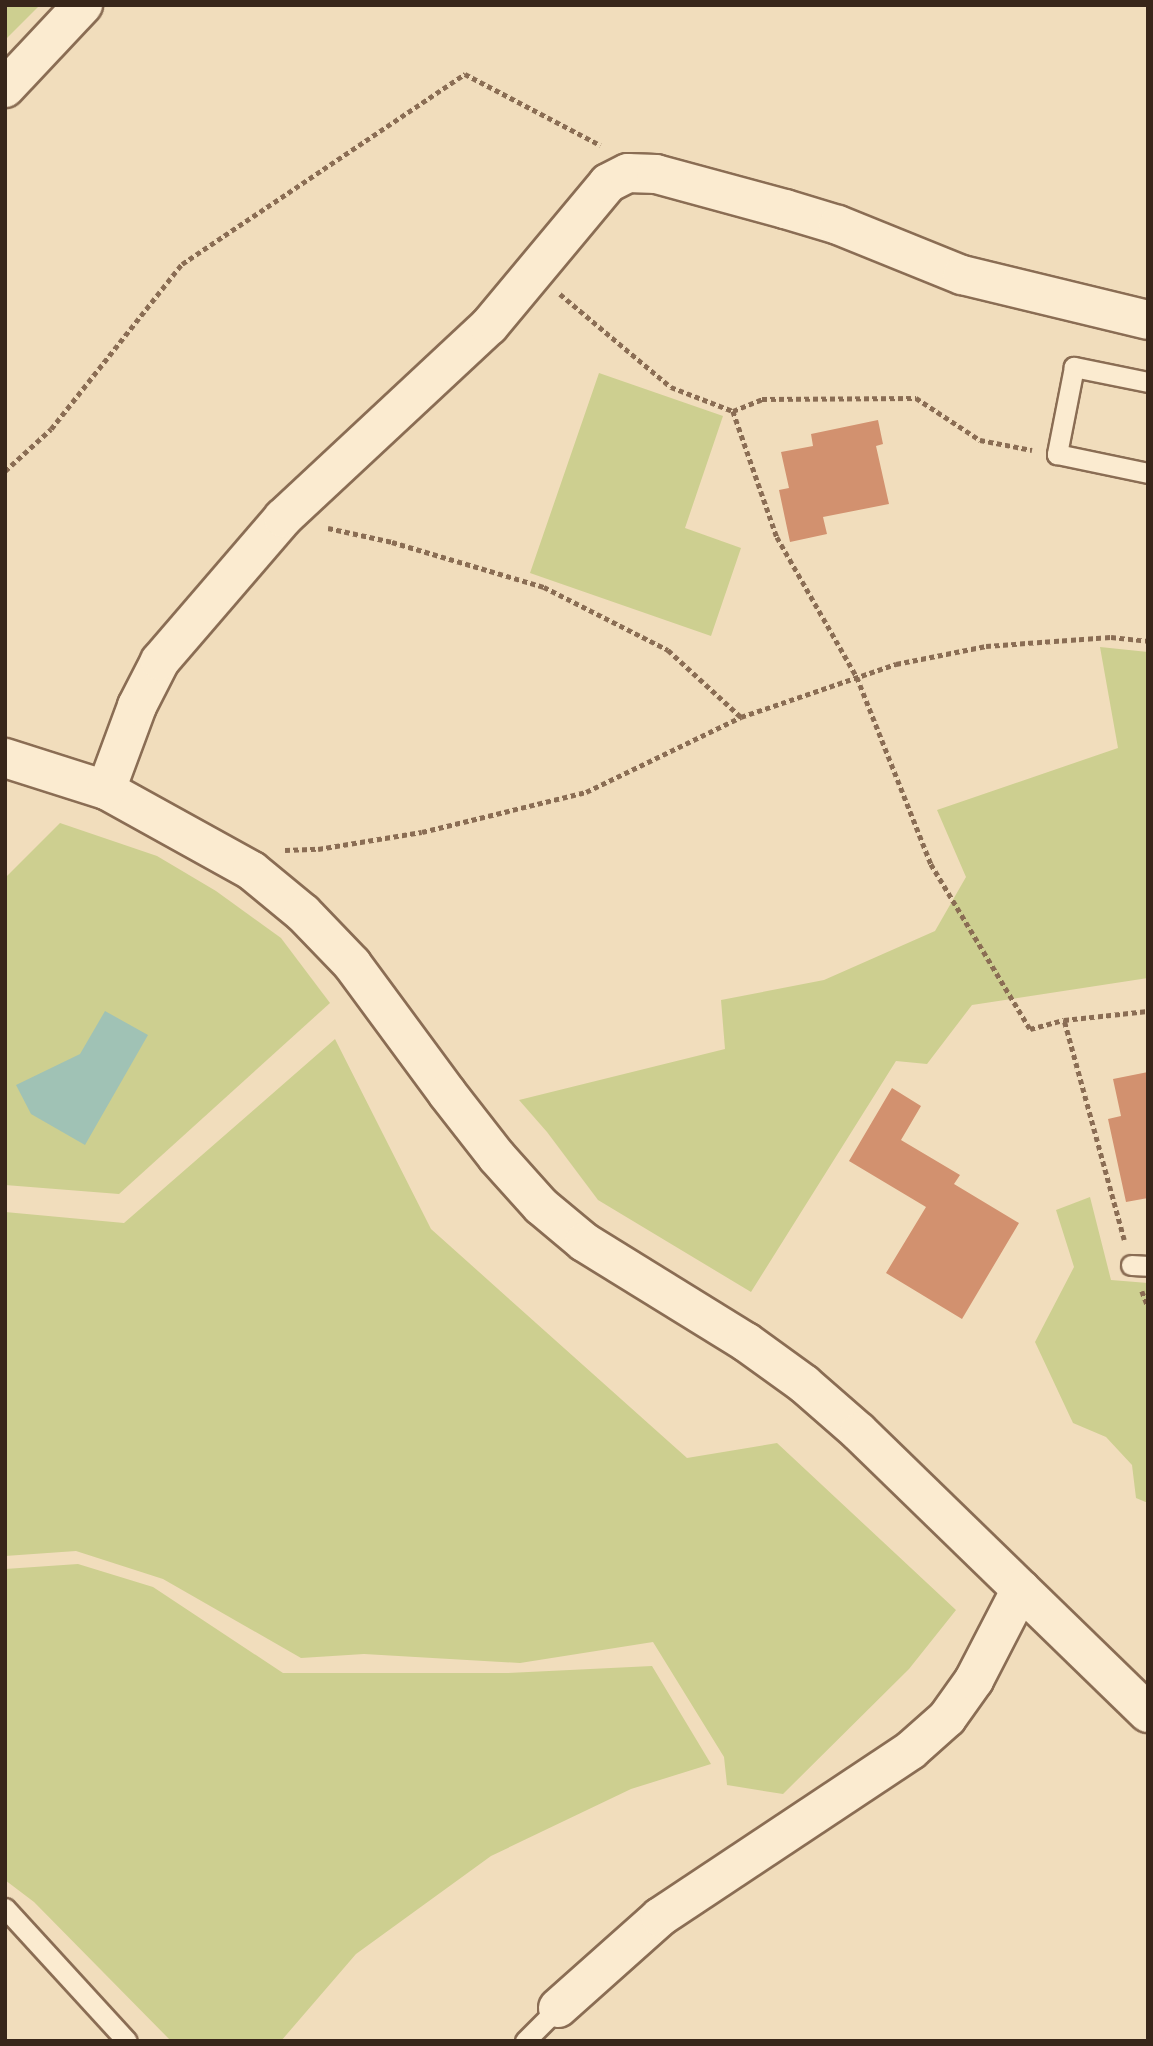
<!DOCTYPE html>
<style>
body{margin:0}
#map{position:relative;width:1153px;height:2046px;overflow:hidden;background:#f1ddbc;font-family:"PT Serif",serif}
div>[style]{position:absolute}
.green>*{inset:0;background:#cdcf90}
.water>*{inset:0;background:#a0c2b5}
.building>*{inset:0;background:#d2916f}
.path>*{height:4.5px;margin-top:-2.25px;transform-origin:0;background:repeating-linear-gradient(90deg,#8a6d54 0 5px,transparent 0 8.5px)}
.roads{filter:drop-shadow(2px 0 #8a6d54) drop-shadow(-2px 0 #8a6d54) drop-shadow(0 2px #8a6d54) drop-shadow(0 -2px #8a6d54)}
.service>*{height:19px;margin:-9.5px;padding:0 9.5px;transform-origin:9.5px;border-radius:9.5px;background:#fbebd0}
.minor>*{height:38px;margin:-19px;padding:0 19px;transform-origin:19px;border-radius:19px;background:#fbebd0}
span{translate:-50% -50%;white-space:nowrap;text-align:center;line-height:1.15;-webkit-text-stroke:7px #f8e8cc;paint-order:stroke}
.frame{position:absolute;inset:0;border:7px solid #38261a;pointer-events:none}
</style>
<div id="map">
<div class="green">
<i style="clip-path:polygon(5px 5px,40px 5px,5px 40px)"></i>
<i style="clip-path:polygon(599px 373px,723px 416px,685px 528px,741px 548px,711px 636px,530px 573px)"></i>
<i style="clip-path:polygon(1100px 647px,1148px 652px,1148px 978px,972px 1005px,927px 1064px,896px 1061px,751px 1292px,598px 1200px,547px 1132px,519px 1100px,725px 1049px,721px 1000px,824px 980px,935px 931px,966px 877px,937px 810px,1118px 748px)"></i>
<i style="clip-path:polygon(60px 823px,157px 856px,216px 891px,281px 938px,330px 1003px,119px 1194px,5px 1185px,5px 878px)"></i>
<i style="clip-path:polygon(335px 1039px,431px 1229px,687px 1458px,777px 1443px,956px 1610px,909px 1669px,783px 1794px,727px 1785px,724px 1757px,653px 1642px,520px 1663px,364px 1654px,301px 1658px,163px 1579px,76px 1551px,5px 1556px,5px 1212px,124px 1223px)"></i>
<i style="clip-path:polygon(1090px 1197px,1111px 1280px,1148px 1283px,1148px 1503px,1136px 1498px,1132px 1465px,1106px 1437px,1073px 1423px,1035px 1342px,1074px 1267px,1056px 1210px)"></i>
<i style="clip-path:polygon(78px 1564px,153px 1587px,283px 1673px,508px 1673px,652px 1666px,711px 1764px,631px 1789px,491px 1856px,356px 1954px,281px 2041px,171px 2041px,34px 1902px,5px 1880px,5px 1569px)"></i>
</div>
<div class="water">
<i style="clip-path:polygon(105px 1011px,148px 1035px,85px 1145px,31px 1114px,16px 1085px,80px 1054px)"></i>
</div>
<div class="building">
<i style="clip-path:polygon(878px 420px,883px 444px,876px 446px,889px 504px,823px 517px,827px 534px,790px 542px,779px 490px,789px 488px,781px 452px,813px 446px,811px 434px)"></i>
<i style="clip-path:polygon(1148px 1072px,1148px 1198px,1126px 1202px,1108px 1119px,1121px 1116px,1113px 1079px)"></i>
<i style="clip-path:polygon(892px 1088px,921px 1106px,901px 1140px,960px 1175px,954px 1184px,1019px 1223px,962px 1319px,886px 1273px,926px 1207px,849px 1161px)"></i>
</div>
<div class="path">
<i style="left:560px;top:294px;width:145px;rotate:40deg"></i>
<i style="left:671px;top:387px;width:66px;rotate:21.2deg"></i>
<i style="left:733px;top:411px;width:133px;rotate:70.8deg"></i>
<i style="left:777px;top:537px;width:161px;rotate:60.3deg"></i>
<i style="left:857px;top:677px;width:201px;rotate:68.4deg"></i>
<i style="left:931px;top:864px;width:192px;rotate:59deg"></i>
<i style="left:1030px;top:1029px;width:35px;rotate:-15deg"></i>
<i style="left:733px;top:411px;width:31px;rotate:-22deg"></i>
<i style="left:762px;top:399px;width:154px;rotate:-0.4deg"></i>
<i style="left:916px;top:398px;width:77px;rotate:33.3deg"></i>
<i style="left:980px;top:440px;width:53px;rotate:10.9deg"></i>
<i style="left:5px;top:471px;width:62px;rotate:-42.4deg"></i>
<i style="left:51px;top:429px;width:211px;rotate:-51.6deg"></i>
<i style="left:182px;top:264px;width:341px;rotate:-33.9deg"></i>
<i style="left:465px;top:74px;width:153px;rotate:27.7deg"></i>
<i style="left:328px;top:528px;width:66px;rotate:12.3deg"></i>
<i style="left:392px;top:542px;width:159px;rotate:16.5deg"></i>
<i style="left:544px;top:587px;width:139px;rotate:26.9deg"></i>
<i style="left:668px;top:650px;width:99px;rotate:42.5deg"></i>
<i style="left:285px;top:850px;width:33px;rotate:-2deg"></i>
<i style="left:318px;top:849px;width:105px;rotate:-9.3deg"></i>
<i style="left:422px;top:832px;width:169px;rotate:-13.7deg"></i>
<i style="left:586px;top:792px;width:172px;rotate:-25.8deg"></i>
<i style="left:741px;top:717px;width:164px;rotate:-18.9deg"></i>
<i style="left:896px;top:664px;width:92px;rotate:-11.3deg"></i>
<i style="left:986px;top:646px;width:125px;rotate:-4.1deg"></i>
<i style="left:1111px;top:637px;width:37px;rotate:6deg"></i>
<i style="left:1124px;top:1240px;width:228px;rotate:-105.3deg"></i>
<i style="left:1064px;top:1020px;width:84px;rotate:-6.1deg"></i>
<i style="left:1142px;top:1291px;width:17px;rotate:69deg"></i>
</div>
<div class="roads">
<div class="service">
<i style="left:1148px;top:382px;width:76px;rotate:-168.5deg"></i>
<i style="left:1074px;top:367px;width:89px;rotate:101.1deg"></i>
<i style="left:1057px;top:454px;width:93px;rotate:11.8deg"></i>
<i style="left:1131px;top:1265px;width:17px;rotate:3deg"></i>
<i style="left:5px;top:1908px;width:180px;rotate:47.5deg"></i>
<i style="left:525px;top:2041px;width:47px;rotate:-45deg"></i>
</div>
<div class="minor">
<i style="left:5px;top:88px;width:114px;rotate:-46.8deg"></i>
<i style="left:5px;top:758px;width:106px;rotate:17.6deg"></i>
<i style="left:106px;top:790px;width:167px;rotate:29deg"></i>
<i style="left:252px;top:871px;width:66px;rotate:39.5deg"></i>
<i style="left:303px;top:913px;width:71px;rotate:46.1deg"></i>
<i style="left:352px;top:964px;width:160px;rotate:53.6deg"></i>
<i style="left:447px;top:1093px;width:81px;rotate:52deg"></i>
<i style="left:497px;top:1157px;width:66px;rotate:48.1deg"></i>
<i style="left:541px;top:1206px;width:56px;rotate:39.9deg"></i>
<i style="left:584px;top:1242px;width:190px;rotate:31.7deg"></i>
<i style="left:746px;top:1342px;width:72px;rotate:35.9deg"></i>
<i style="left:804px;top:1384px;width:73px;rotate:41.1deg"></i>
<i style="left:859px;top:1432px;width:403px;rotate:44.2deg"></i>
<i style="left:106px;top:790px;width:90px;rotate:-69.7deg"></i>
<i style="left:137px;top:706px;width:51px;rotate:-62.9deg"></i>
<i style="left:160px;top:661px;width:189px;rotate:-49.3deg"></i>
<i style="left:283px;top:518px;width:282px;rotate:-43deg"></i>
<i style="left:489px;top:326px;width:186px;rotate:-50.2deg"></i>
<i style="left:608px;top:183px;width:22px;rotate:-27deg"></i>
<i style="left:628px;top:173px;width:28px;rotate:2deg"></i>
<i style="left:656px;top:174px;width:134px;rotate:15.2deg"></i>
<i style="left:785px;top:209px;width:55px;rotate:16.8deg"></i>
<i style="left:838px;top:225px;width:134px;rotate:22deg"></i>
<i style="left:962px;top:275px;width:191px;rotate:13.6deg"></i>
<i style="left:558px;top:2008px;width:137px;rotate:-41.7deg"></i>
<i style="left:660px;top:1917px;width:301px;rotate:-33.6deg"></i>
<i style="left:911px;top:1750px;width:48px;rotate:-41.6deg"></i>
<i style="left:947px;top:1718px;width:47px;rotate:-54.6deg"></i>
<i style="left:974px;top:1680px;width:102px;rotate:-62.7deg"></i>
</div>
</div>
<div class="frame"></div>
</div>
